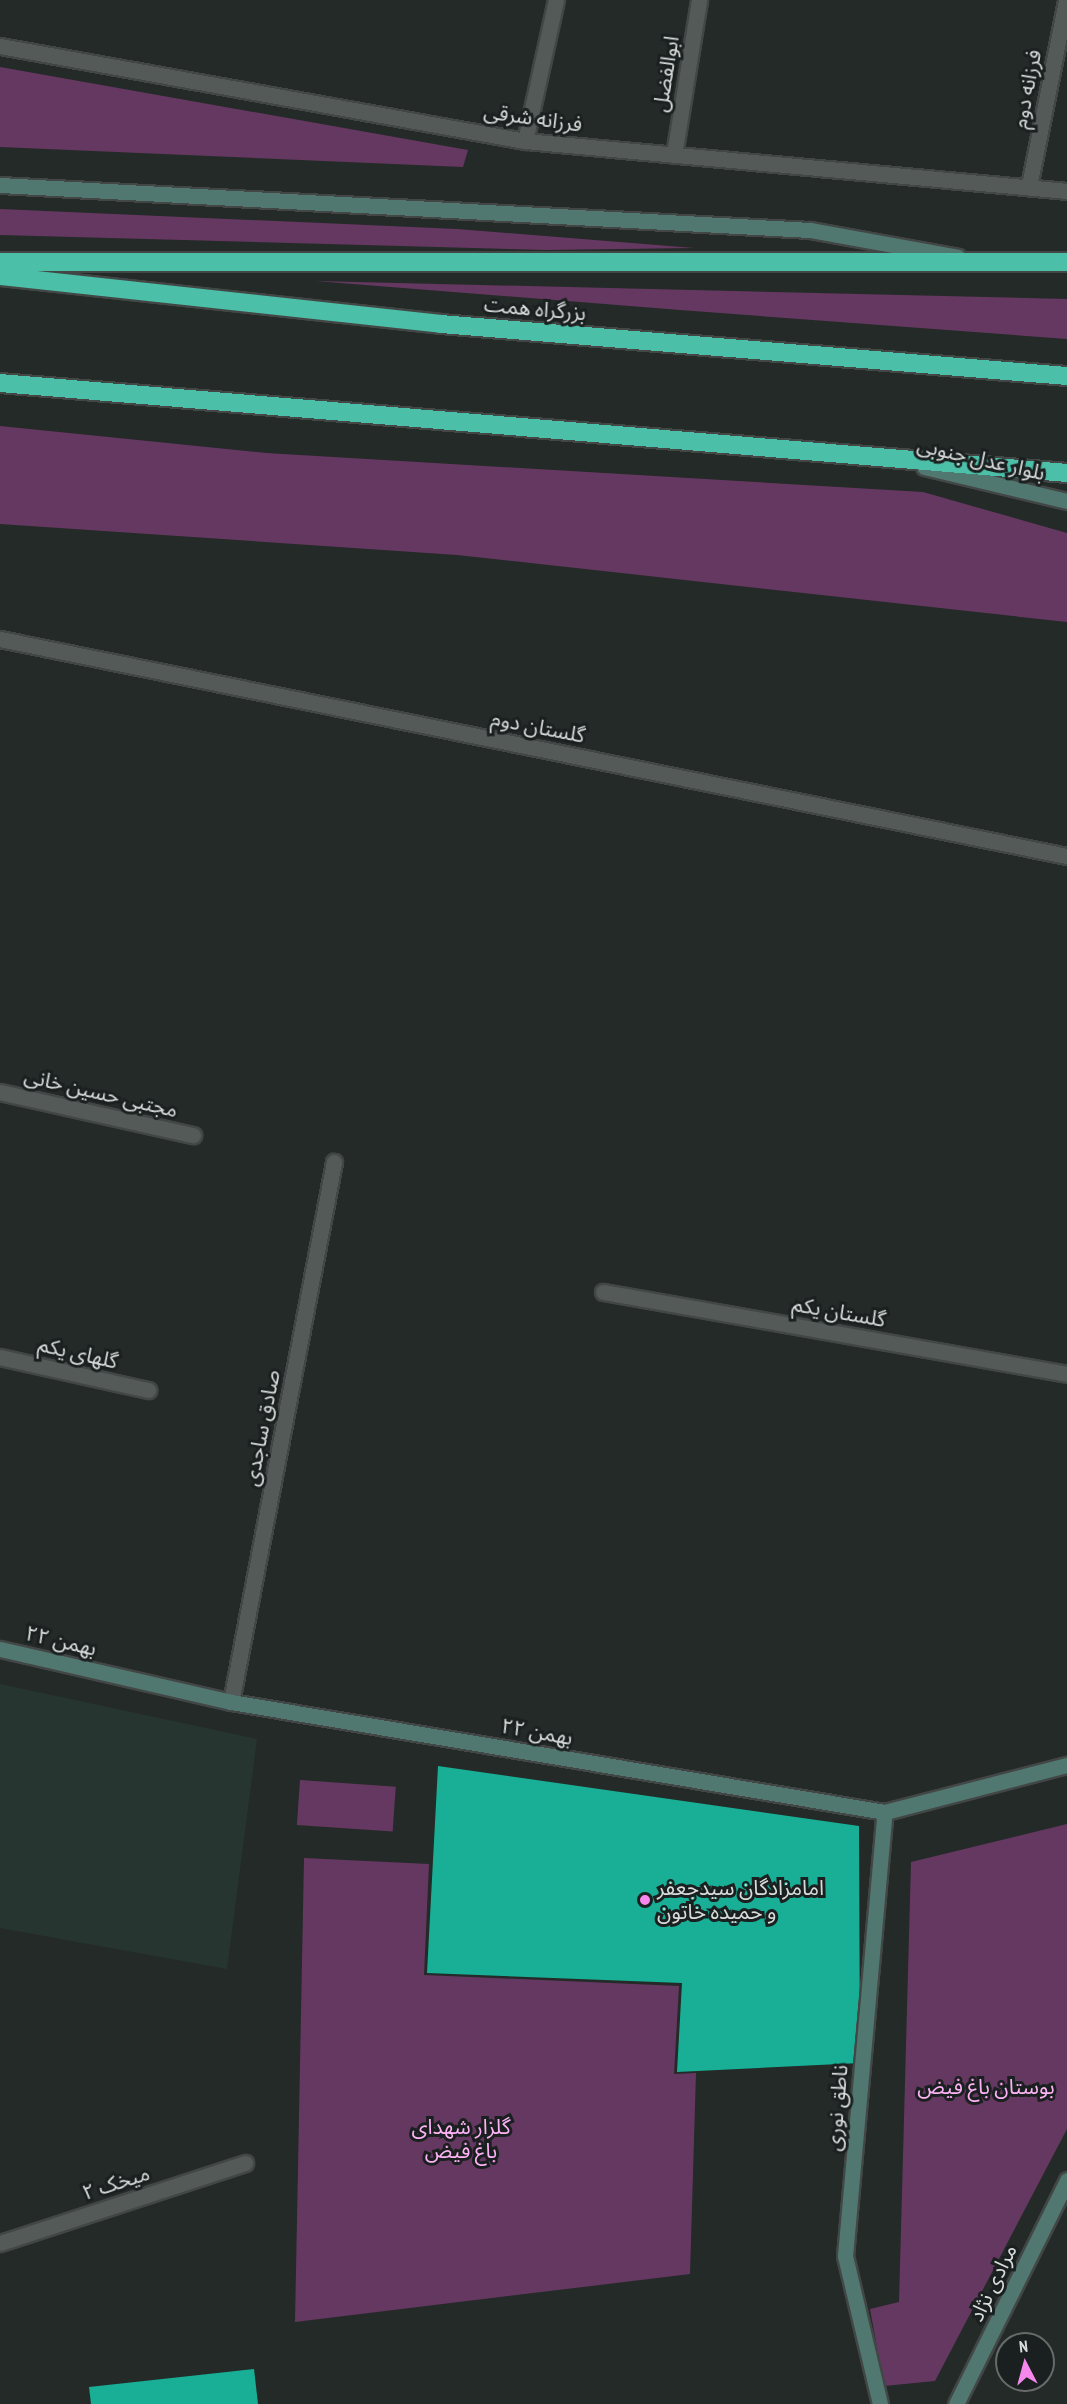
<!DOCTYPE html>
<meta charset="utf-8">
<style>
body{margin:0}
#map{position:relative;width:1067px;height:2404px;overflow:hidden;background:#242a28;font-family:"PT Sans Narrow","Noto Sans Arabic",sans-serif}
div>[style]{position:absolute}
.built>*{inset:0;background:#273531}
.green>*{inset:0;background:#653861;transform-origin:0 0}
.building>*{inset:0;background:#18af96}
.roads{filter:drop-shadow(2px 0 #424746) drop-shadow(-2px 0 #424746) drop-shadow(0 2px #424746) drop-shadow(0 -2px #424746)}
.street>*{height:15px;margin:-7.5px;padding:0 7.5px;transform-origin:7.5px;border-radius:7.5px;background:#535a58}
.secondary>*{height:15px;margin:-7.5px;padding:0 7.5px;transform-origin:7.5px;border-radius:7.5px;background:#517870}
.highway>*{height:18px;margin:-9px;padding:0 9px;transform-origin:9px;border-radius:9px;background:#4cbfa8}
.dots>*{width:16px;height:16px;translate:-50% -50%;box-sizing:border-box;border:3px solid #1a201f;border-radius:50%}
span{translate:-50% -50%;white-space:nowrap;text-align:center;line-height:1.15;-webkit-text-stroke:6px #1a201f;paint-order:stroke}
.street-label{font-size:21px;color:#d8dcdb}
.poi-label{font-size:21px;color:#d8dcdb}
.left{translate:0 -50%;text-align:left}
.park-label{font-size:21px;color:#fdb3f5}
.north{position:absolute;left:995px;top:2332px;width:60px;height:60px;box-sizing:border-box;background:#1a201f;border:2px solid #666b6a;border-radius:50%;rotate:354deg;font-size:16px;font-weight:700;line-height:24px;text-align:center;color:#d8dcdb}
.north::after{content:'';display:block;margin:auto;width:21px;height:27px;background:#f688ed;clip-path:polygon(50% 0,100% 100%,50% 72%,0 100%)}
</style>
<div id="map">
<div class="built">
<i style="clip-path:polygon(0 1684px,257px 1739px,227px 1969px,0 1928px)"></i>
</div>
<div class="green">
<i style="clip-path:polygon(0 67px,468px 150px,463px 167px,0 147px)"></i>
<i style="clip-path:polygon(0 209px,457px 229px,694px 248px,546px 250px,0 235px)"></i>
<i style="clip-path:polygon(315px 281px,1067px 299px,1067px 339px,680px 310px)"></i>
<i style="clip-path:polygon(0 426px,266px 453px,923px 492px,1067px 533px,1067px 622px,457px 555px,0 524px)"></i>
<i style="left:300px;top:1780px;width:96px;height:45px;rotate:4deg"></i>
<i style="clip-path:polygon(1067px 1824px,1067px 2129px,935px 2381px,884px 2386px,870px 2309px,899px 2302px,911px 1862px)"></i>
<i style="clip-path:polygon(304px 1858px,429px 1864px,424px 1975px,679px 1986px,674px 2074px,696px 2073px,690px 2274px,295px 2322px)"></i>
</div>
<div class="building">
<i style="clip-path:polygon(438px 1766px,859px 1826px,860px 2063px,677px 2072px,682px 1983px,427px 1973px)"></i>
<i style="clip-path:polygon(254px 2369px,258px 2404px,91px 2404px,89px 2387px)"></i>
</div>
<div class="roads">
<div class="street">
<i style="left:0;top:46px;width:534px;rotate:10.26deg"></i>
<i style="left:525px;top:141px;width:544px;rotate:5.27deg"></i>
<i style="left:525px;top:141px;width:144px;rotate:-77.6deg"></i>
<i style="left:674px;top:155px;width:157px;rotate:-80.8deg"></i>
<i style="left:1029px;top:186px;width:190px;rotate:-78.7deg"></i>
<i style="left:0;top:639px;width:1089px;rotate:11.5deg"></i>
<i style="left:0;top:1092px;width:198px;rotate:12.6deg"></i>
<i style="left:603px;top:1292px;width:471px;rotate:10deg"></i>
<i style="left:0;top:1357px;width:152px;rotate:12.6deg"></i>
<i style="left:231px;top:1702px;width:550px;rotate:-79.2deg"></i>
<i style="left:0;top:2243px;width:258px;rotate:-18.1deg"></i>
</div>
<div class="secondary">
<i style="left:0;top:185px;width:811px;rotate:3.18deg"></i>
<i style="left:810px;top:230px;width:150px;rotate:10.3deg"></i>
<i style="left:924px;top:467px;width:147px;rotate:13.4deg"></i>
<i style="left:0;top:1649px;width:237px;rotate:12.9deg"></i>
<i style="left:231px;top:1702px;width:663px;rotate:9.55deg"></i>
<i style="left:885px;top:1812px;width:188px;rotate:-14.5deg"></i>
<i style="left:880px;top:2404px;width:152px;rotate:-103.3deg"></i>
<i style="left:845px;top:2256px;width:446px;rotate:-84.9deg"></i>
<i style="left:956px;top:2404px;width:250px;rotate:-63.6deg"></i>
</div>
<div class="highway">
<i style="left:0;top:262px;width:1067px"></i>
<i style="left:0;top:276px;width:444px;rotate:6.2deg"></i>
<i style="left:441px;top:324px;width:628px;rotate:4.75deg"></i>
<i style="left:0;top:383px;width:1071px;rotate:4.82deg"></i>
</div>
</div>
<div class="dots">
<i style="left:645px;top:1900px;background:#f688ed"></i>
</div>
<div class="street-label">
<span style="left:666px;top:74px;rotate:-81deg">ابوالفضل</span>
<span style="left:1027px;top:89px;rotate:-79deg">فرزانه دوم</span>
<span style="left:533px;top:118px;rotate:8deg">فرزانه شرقی</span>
<span style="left:535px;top:309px;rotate:5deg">بزرگراه همت</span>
<span style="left:981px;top:459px;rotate:13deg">بلوار عدل جنوبی</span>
<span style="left:538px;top:727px;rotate:11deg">گلستان دوم</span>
<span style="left:101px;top:1093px;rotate:13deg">مجتبی حسین خانی</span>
<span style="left:839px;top:1312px;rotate:10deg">گلستان یکم</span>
<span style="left:78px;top:1353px;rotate:13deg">گلهای یکم</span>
<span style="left:262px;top:1428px;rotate:-79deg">صادق ساجدی</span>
<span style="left:61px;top:1641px;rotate:13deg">۲۲ بهمن</span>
<span style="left:537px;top:1732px;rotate:10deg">۲۲ بهمن</span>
<span style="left:837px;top:2108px;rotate:-85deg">ناطق نوری</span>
<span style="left:116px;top:2183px;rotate:-18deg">میخک ۲</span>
<span style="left:993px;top:2283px;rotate:-64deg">مرادی نژاد</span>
</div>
<div class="poi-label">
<span class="left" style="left:657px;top:1900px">امامزادگان سیدجعفر<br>و حمیده خاتون</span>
</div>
<div class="park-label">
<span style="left:986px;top:2087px">بوستان باغ فیض</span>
<span style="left:461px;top:2139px">گلزار شهدای<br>باغ فیض</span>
</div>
<div class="north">N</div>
</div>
